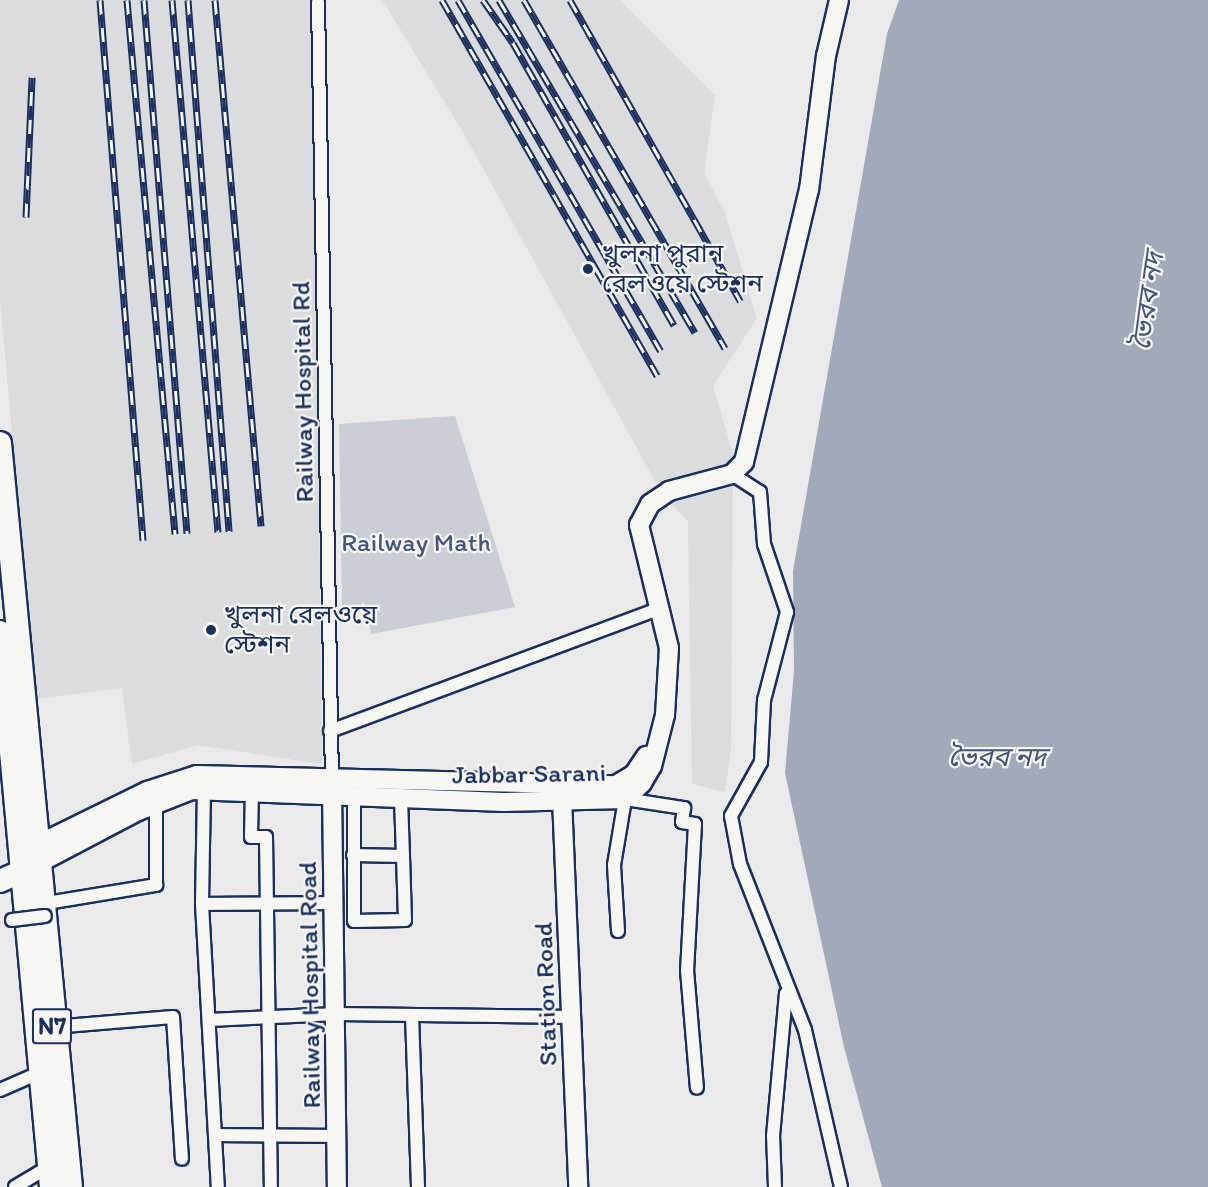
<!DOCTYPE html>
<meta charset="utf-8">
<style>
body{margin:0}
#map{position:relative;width:1208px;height:1187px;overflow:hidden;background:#e9eae9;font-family:Itim,"Noto Sans Bengali",sans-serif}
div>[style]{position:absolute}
.built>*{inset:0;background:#dadcde}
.green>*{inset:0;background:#caced5}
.water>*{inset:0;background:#a2aaba}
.roads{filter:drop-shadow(2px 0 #1b2f5e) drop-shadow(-2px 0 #1b2f5e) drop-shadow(0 2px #1b2f5e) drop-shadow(0 -2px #1b2f5e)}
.street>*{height:12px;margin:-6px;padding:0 6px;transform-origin:6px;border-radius:6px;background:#f6f6f2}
.secondary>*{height:18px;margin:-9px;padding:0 9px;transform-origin:9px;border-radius:9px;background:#f6f6f2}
.highway>*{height:22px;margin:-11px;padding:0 11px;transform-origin:11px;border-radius:11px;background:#f6f6f2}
.rail>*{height:7px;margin-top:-3.5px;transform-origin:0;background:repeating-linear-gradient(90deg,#f6f6f2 0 14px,#1b2f5e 0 28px);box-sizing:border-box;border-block:2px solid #1b2f5e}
.bridges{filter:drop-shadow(2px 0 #1b2f5e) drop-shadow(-2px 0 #1b2f5e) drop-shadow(0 2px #1b2f5e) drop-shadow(0 -2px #1b2f5e)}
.street-bridge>*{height:12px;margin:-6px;padding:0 6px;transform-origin:6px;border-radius:6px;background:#f6f6f2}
.dots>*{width:16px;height:16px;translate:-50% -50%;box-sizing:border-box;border:3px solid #f6f6f2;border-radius:50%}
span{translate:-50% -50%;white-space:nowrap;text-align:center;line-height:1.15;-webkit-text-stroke:4.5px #f6f6f2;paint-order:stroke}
.shield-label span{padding:2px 4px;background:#f6f6f2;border:2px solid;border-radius:4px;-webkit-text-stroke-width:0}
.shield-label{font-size:24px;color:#1b2f5e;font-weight:700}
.poi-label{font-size:26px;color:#1b2f5e}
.left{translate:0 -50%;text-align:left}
.street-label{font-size:26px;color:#1b2f5e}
.park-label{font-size:26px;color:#47577c}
.water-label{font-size:27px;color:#44547a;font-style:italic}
</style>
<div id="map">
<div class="built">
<i style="clip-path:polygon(0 0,313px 0,322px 764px,197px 745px,132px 764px,122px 688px,36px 699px,0 300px)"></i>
<i style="clip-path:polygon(382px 0,620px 0,715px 95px,704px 173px,725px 213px,757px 318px,713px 386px,733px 454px,731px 749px,725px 792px,692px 784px,688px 521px,662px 494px,464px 134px)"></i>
</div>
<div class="green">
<i style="clip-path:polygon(455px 416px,515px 607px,371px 634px,366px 607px,342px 607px,339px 424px)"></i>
</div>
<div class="water">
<i style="clip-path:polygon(899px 0,1208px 0,1208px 1187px,882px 1187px,844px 1047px,785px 773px,794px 671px,793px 571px,887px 34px)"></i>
</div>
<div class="roads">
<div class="street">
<i style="left:318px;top:2px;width:780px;rotate:88.97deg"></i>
<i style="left:732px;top:474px;width:33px;rotate:33deg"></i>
<i style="left:760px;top:492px;width:52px;rotate:85.6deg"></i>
<i style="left:764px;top:544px;width:72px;rotate:71.3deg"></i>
<i style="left:787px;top:612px;width:91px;rotate:104.6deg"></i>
<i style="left:764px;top:700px;width:62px;rotate:92.8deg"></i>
<i style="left:761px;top:762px;width:62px;rotate:119.1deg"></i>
<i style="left:731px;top:816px;width:49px;rotate:79.4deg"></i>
<i style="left:740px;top:864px;width:178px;rotate:68.6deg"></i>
<i style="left:805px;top:1030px;width:161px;rotate:77.1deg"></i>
<i style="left:330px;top:731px;width:353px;rotate:-20.4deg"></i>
<i style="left:204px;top:789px;width:115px;rotate:91deg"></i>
<i style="left:202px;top:904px;width:283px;rotate:86.8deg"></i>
<i style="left:252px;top:789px;width:48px;rotate:91.2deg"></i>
<i style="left:251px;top:837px;width:15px"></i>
<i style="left:266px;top:837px;width:350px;rotate:89.2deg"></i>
<i style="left:354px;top:799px;width:122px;rotate:90deg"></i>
<i style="left:354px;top:921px;width:51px;rotate:-1.1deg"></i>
<i style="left:405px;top:920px;width:64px;rotate:-91.8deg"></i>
<i style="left:353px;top:855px;width:50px;rotate:1.1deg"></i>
<i style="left:403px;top:856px;width:56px;rotate:-92deg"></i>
<i style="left:41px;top:904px;width:117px;rotate:-9.4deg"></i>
<i style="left:156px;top:885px;width:82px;rotate:-90deg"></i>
<i style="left:202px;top:904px;width:132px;rotate:-0.4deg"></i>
<i style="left:618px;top:931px;width:66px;rotate:-93.5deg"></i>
<i style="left:614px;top:865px;width:67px;rotate:-80.5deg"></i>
<i style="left:625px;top:799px;width:60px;rotate:8.7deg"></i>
<i style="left:684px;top:808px;width:14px;rotate:98deg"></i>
<i style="left:682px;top:822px;width:13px;rotate:9deg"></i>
<i style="left:695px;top:824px;width:146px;rotate:93.1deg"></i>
<i style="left:687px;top:970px;width:118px;rotate:85.2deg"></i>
<i style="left:412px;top:1015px;width:172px;rotate:88deg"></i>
<i style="left:209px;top:1020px;width:128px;rotate:-2.7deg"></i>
<i style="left:337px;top:1014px;width:236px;rotate:0.7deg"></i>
<i style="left:53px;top:1027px;width:120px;rotate:-4.8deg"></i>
<i style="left:173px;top:1017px;width:142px;rotate:86.4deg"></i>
<i style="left:0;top:1090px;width:43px;rotate:-23.6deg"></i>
<i style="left:216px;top:1135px;width:121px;rotate:0.5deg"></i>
<i style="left:15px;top:1187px;width:41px;rotate:-31deg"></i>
<i style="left:775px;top:1187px;width:51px;rotate:-92.2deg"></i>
<i style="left:773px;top:1136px;width:143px;rotate:-84.8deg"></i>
</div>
<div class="secondary">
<i style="left:332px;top:787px;width:400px;rotate:89.3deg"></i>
<i style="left:562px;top:798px;width:389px;rotate:87.6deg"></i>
<i style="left:37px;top:845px;width:123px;rotate:-26.1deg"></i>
<i style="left:147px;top:791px;width:52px;rotate:-17.7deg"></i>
<i style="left:197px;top:775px;width:419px;rotate:1.4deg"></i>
<i style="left:616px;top:785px;width:21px;rotate:-31deg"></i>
<i style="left:634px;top:774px;width:22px;rotate:-56deg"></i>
<i style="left:37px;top:864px;width:114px;rotate:-27.7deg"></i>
<i style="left:138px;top:811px;width:58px;rotate:-21.3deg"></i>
<i style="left:192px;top:790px;width:312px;rotate:2.2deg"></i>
<i style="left:504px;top:802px;width:121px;rotate:-1.4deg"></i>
<i style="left:625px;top:799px;width:23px;rotate:-43deg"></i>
<i style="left:642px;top:783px;width:20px;rotate:-60deg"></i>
<i style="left:652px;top:766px;width:53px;rotate:-75.7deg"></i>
<i style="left:665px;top:715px;width:67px;rotate:-86.6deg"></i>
<i style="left:669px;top:648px;width:127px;rotate:-103.7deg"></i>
<i style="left:639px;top:525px;width:24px;rotate:-62deg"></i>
<i style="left:650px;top:504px;width:23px;rotate:-34deg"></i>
<i style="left:669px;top:491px;width:65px;rotate:-15.1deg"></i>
<i style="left:732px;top:474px;width:17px;rotate:-45deg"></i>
<i style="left:744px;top:462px;width:280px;rotate:-76.6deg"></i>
<i style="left:809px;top:190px;width:135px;rotate:-82.8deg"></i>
<i style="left:826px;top:56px;width:57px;rotate:-76.9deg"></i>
</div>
<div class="highway">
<i style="left:0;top:443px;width:747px;rotate:84.55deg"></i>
<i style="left:0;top:632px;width:557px;rotate:84.75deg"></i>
<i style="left:0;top:881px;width:37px;rotate:-24deg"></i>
</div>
</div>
<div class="rail">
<i style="left:100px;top:0;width:542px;rotate:85.45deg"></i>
<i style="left:127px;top:0;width:536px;rotate:84.86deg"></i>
<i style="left:144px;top:0;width:535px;rotate:85.39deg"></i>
<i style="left:172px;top:0;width:534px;rotate:85.06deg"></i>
<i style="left:188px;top:0;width:533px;rotate:85.58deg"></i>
<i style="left:215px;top:0;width:528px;rotate:85deg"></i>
<i style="left:442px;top:0;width:433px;rotate:60.2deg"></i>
<i style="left:458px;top:0;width:405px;rotate:60deg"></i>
<i style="left:483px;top:0;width:52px;rotate:55.1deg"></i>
<i style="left:513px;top:43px;width:325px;rotate:60.3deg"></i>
<i style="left:499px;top:0;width:386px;rotate:59.5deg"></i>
<i style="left:524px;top:0;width:402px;rotate:60deg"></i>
<i style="left:570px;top:0;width:346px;rotate:60.5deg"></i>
<i style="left:26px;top:217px;width:140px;rotate:-87.5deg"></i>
</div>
<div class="bridges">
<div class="street-bridge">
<i style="left:12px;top:920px;width:33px;rotate:-7deg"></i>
</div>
</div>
<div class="dots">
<i style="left:588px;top:269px;background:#1b2f5e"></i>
<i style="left:211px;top:630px;background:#1b2f5e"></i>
</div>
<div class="shield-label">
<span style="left:52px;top:1026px">N7</span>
</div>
<div class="poi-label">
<span class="left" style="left:602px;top:269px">খুলনা পুরান<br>রেলওয়ে স্টেশন</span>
<span class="left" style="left:224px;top:630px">খুলনা রেলওয়ে<br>স্টেশন</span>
</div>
<div class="street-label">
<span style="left:303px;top:392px;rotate:-91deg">Railway Hospital Rd</span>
<span style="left:529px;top:774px;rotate:-1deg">Jabbar Sarani</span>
<span style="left:310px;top:985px;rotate:-91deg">Railway Hospital Road</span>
<span style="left:546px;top:994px;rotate:-92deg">Station Road</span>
</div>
<div class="park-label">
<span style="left:416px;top:543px">Railway Math</span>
</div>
<div class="water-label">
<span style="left:1147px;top:301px;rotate:-82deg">ভৈরব নদ</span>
<span style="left:997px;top:757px">ভৈরব নদ</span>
</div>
</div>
